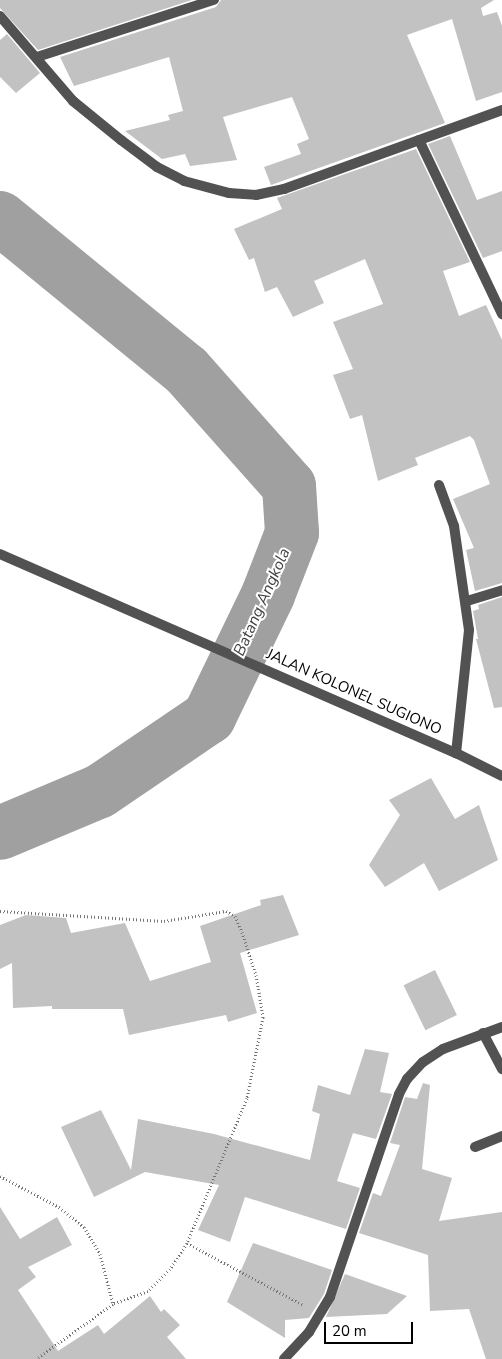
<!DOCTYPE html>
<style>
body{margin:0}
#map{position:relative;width:502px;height:1359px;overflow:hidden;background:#fff;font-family:"Nunito Sans",sans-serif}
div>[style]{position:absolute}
.river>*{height:54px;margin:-27px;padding:0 27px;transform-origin:27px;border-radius:27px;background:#a0a0a0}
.building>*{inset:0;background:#c2c2c2;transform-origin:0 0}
.path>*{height:3px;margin-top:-1.5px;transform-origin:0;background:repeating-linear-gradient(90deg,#747474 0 1px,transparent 0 3.5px)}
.street>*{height:10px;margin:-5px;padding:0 5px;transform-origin:5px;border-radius:5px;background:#525252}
span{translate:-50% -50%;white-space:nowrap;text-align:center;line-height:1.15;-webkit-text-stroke:4px #fff;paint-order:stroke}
.street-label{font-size:15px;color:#000}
.water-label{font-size:16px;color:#414141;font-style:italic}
.scale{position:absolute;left:324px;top:1322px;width:89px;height:22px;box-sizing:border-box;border:2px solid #000;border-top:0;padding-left:6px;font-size:15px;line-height:18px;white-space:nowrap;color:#000;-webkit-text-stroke:4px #fff;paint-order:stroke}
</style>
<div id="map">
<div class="river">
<i style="left:0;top:218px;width:240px;rotate:39.3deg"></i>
<i style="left:186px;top:370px;width:155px;rotate:48.4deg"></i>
<i style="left:289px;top:486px;width:47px;rotate:86.3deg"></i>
<i style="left:292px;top:533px;width:66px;rotate:111.2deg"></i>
<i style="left:268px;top:595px;width:136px;rotate:115.8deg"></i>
<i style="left:209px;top:717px;width:132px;rotate:145.8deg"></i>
<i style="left:100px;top:791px;width:108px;rotate:157.2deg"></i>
</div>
<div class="building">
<i style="clip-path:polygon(0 0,192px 0,38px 50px,0 8px)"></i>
<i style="clip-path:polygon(221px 0,494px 0,481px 8px,483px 16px,497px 12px,502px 26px,502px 92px,476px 101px,452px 19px,407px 35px,445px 123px,271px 185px,264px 167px,301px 154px,297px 144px,309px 139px,292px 97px,223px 117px,237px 160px,190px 166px,185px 154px,162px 159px,125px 131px,170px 120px,168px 115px,183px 111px,169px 57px,74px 86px,60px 57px,216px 7px)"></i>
<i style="clip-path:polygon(7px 34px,40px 73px,16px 93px,0 77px,0 40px)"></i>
<i style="clip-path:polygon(450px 136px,477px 200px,502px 191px,502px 251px,483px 258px,428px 144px)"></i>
<i style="clip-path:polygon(416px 149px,470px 262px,443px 271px,459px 316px,486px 305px,502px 340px,502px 583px,475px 591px,466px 550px,474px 548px,453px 499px,490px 484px,474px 440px,470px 436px,415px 458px,418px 465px,378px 481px,362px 415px,350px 419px,333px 375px,353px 369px,333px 322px,383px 304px,365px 259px,314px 281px,324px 303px,293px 317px,277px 287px,265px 292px,254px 258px,249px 260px,234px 229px,282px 209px,277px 198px)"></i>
<i style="clip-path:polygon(502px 597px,502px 707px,494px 708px,476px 639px,478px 639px,473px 611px,479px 609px,478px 605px)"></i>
<i style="clip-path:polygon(431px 778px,455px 819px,479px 805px,498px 860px,439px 891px,424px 863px,385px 887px,369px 865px,400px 815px,389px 800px)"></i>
<i style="clip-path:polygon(283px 895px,299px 935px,240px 953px,257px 1013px,228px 1022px,226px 1015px,129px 1035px,123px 1009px,52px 1009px,52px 1006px,13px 1008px,12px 963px,0 969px,0 925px,26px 915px,66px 918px,71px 933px,125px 923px,150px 981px,211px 962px,200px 926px,261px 905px,260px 900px)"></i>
<i style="left:435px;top:970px;width:50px;height:35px;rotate:64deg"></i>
<i style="clip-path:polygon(365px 1049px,389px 1053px,380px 1092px,392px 1094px,376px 1139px,353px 1133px,337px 1181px,360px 1188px,346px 1229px,245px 1197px,230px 1242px,198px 1230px,219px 1185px,145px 1172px,94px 1197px,61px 1127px,101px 1110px,131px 1170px,138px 1119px,214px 1134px,310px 1160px,320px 1114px,312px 1111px,318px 1085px,350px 1095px)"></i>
<i style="clip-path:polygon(423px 1083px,430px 1085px,422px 1169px,452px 1178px,439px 1221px,502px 1212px,502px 1359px,486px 1359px,469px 1309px,430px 1311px,428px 1255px,359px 1233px,373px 1193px,381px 1196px,400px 1145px,390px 1143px,405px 1097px,417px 1099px)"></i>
<i style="clip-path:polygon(0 1207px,20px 1239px,57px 1217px,72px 1245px,28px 1267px,36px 1277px,18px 1290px,58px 1351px,98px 1325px,104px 1334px,150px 1296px,161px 1312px,164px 1309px,180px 1325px,167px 1337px,186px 1359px,0 1359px)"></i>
<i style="clip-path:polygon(253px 1243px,332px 1270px,324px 1294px,309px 1318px,285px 1320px,285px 1338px,227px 1302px)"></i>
<i style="clip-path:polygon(345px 1274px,407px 1296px,387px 1314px,326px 1317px)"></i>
</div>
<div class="path">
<i style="left:0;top:911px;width:164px;rotate:3.5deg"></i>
<i style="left:164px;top:921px;width:63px;rotate:-9.2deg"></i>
<i style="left:226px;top:911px;width:10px;rotate:29deg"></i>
<i style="left:235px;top:916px;width:17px;rotate:66deg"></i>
<i style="left:242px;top:932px;width:45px;rotate:72deg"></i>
<i style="left:256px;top:975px;width:43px;rotate:80.5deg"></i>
<i style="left:263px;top:1017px;width:83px;rotate:101.2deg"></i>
<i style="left:247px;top:1098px;width:157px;rotate:112.5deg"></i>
<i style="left:187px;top:1243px;width:31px;rotate:123deg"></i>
<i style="left:170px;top:1269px;width:31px;rotate:135deg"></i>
<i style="left:148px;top:1291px;width:37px;rotate:160deg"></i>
<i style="left:113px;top:1304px;width:95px;rotate:144.5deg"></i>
<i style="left:0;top:1176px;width:67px;rotate:27.7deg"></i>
<i style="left:59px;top:1207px;width:32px;rotate:39deg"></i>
<i style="left:84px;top:1227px;width:31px;rotate:59deg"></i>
<i style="left:100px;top:1254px;width:52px;rotate:75.4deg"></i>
<i style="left:187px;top:1243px;width:132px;rotate:28.1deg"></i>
</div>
<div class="street">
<i style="left:0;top:16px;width:112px;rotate:49.3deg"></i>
<i style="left:73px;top:101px;width:62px;rotate:39.1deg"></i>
<i style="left:121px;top:140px;width:45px;rotate:36.9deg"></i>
<i style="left:157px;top:167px;width:30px;rotate:27deg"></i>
<i style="left:184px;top:181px;width:47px;rotate:14.9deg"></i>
<i style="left:229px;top:193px;width:27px;rotate:4deg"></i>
<i style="left:256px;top:195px;width:29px;rotate:-12deg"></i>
<i style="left:284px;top:189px;width:232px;rotate:-19.9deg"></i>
<i style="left:37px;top:57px;width:186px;rotate:-17.9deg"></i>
<i style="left:419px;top:140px;width:193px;rotate:64.5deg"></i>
<i style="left:439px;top:485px;width:44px;rotate:69.9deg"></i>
<i style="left:454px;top:526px;width:105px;rotate:81.8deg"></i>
<i style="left:469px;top:630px;width:124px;rotate:96deg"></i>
<i style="left:0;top:554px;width:498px;rotate:23.6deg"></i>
<i style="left:456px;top:753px;width:51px;rotate:26.6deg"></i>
<i style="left:467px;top:601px;width:37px;rotate:-17deg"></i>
<i style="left:483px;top:1033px;width:41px;rotate:62.2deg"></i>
<i style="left:475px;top:1147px;width:29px;rotate:-22deg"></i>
<i style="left:284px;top:1359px;width:37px;rotate:-47deg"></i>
<i style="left:309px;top:1332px;width:41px;rotate:-59deg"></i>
<i style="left:330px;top:1297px;width:214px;rotate:-71.2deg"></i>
<i style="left:399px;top:1094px;width:17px;rotate:-62deg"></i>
<i style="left:407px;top:1079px;width:23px;rotate:-47deg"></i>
<i style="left:423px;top:1062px;width:24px;rotate:-33deg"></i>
<i style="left:443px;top:1049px;width:63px;rotate:-20.4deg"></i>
</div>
<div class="street-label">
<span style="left:354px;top:692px;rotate:24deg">JALAN KOLONEL SUGIONO</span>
</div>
<div class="water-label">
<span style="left:262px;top:602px;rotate:-66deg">Batang Angkola</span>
</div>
<div class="scale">20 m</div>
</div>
